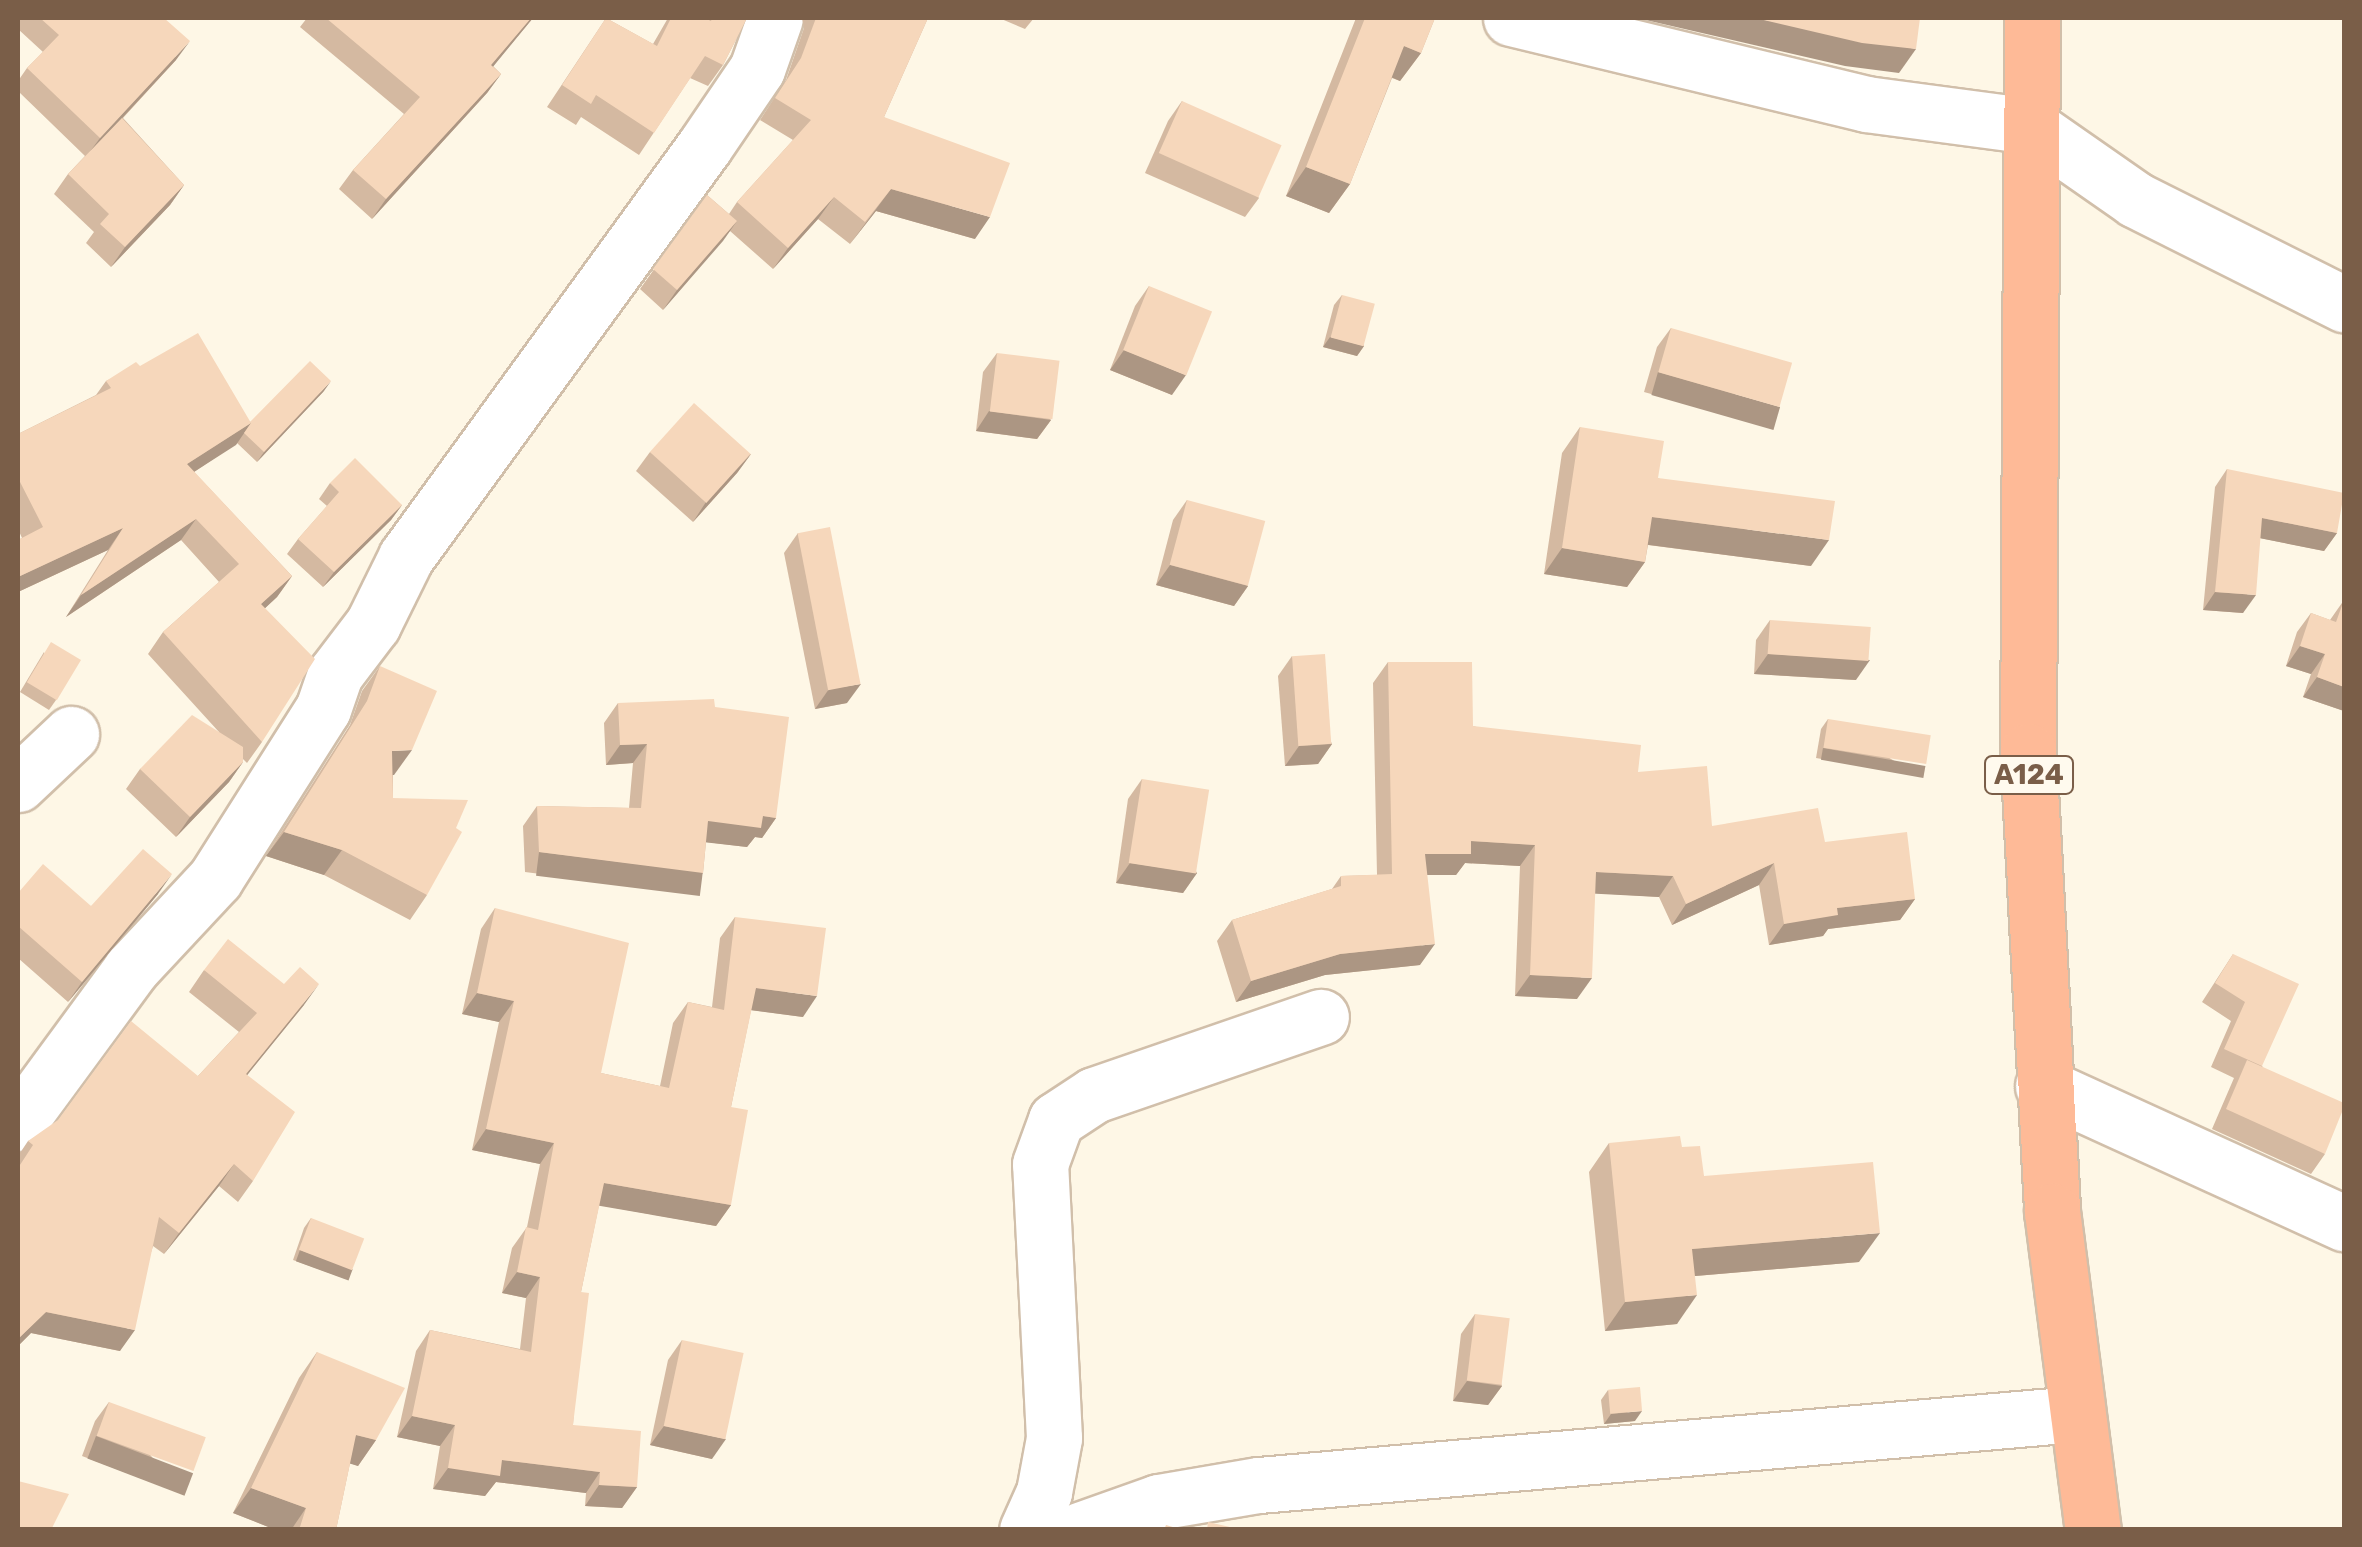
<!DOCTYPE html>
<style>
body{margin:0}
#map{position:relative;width:2362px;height:1547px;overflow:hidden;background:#fef7e6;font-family:Rubik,sans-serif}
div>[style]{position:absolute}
.roads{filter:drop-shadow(2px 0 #d1bfaa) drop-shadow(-2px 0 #d1bfaa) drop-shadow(0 2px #d1bfaa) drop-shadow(0 -2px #d1bfaa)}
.minor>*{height:55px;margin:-27.5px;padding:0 27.5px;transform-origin:27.5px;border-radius:27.5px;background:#fff}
.highway>*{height:55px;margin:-27.5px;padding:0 27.5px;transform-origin:27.5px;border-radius:27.5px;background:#feba97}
.wall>*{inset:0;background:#d4b9a1}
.shaded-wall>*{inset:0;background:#ac9683;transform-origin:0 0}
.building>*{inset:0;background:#f6d7bb;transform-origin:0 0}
span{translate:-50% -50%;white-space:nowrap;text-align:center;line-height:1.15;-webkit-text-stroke:8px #fffaee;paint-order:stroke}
.shield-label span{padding:2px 8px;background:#fffaee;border:2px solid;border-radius:8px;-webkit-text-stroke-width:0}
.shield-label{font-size:28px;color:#7a5e48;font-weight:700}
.frame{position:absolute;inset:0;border:20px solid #7a5e48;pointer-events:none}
</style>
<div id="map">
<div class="roads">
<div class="minor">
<i style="left:1511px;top:18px;width:365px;rotate:13.6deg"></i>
<i style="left:1866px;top:104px;width:165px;rotate:7.6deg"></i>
<i style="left:2030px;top:126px;width:129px;rotate:34.9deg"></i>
<i style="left:2136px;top:200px;width:233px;rotate:26.6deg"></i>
<i style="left:18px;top:784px;width:73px;rotate:-43.3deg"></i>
<i style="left:2043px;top:1086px;width:331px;rotate:24.5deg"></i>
<i style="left:18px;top:1123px;width:191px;rotate:-53.7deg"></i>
<i style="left:131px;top:969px;width:123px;rotate:-47deg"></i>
<i style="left:215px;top:879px;width:201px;rotate:-57.6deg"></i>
<i style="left:323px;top:709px;width:37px;rotate:-71deg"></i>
<i style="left:335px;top:674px;width:63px;rotate:-52.8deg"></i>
<i style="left:373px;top:624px;width:75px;rotate:-63.8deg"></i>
<i style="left:406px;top:557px;width:507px;rotate:-53.99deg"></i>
<i style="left:704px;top:147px;width:94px;rotate:-55.8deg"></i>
<i style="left:757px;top:69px;width:54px;rotate:-70.6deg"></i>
<i style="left:1027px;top:1530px;width:42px;rotate:-65.9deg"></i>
<i style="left:1044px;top:1492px;width:55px;rotate:-79.5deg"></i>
<i style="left:1054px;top:1438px;width:274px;rotate:-92.9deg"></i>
<i style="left:1040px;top:1164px;width:47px;rotate:-70deg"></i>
<i style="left:1056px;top:1120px;width:45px;rotate:-33.3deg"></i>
<i style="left:1094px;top:1095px;width:240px;rotate:-19deg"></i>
<i style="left:1080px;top:1530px;width:83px;rotate:-19.7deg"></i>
<i style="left:1158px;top:1502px;width:102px;rotate:-9.6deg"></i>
<i style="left:1259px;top:1485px;width:819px;rotate:-4.97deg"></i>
</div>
<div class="highway">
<i style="left:2032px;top:18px;width:733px;rotate:90.31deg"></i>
<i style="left:2028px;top:751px;width:461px;rotate:87deg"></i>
<i style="left:2052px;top:1211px;width:322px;rotate:82.7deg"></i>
</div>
</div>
<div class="wall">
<i style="clip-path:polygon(18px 18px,164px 18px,176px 60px,123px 118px,184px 185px,170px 205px,111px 267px,86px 243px,94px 232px,54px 194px,68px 174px,85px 156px,18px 91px,18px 81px,27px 68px,43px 52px,18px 29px)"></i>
<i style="clip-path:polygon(307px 18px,533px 18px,493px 66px,501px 74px,487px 93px,372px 219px,339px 189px,353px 170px,404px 114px,300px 27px)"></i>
<i style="clip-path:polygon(606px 18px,653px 44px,668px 18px,704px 18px,707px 19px,708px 18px,747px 18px,723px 65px,708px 86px,690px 78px,639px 155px,581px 117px,576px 125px,547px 107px)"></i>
<i style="clip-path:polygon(802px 18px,928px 18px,884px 117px,975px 239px,876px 211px,850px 244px,818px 219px,773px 269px,730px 231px,663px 310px,640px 289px,707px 195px,729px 214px,737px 202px,793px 140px,760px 120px,786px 80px,804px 28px)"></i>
<i style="clip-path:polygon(999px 18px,1034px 18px,1025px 29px)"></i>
<i style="clip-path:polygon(1356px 18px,1435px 18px,1421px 53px,1400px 81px,1392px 78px,1350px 184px,1329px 213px,1286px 196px)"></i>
<i style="clip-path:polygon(1182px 101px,1259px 198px,1245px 217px,1145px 173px,1168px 121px)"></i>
<i style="clip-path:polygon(1149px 286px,1172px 395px,1110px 370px,1135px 306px)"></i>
<i style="clip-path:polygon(1342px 295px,1364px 346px,1357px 356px,1323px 347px,1334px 305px)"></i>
<i style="clip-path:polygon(1671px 328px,1766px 426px,1644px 392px,1657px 347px)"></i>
<i style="clip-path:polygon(997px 353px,1051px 420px,1037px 439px,976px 431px,983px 372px)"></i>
<i style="clip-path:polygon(140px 366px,250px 422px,324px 391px,257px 462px,237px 443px,194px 472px,292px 576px,277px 597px,265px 608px,262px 742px,247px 763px,243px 759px,243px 762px,229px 782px,176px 837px,126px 789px,140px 769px,219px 732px,148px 654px,163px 632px,219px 582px,181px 540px,66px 617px,108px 550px,18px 592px,18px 540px,22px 538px,18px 529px,18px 434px,96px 395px,106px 381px)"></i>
<i style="clip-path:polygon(1580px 427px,1658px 478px,1811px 566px,1648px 545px,1645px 562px,1627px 587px,1544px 574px,1562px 453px)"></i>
<i style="clip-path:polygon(650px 452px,751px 454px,737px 473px,693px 522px,636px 471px)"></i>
<i style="clip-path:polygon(2227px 469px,2337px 533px,2324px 551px,2260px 538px,2243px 613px,2203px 610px,2215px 487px)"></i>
<i style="clip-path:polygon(330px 483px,402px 505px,391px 520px,323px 587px,287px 554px,298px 539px,327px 506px,319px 499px)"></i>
<i style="clip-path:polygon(1187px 500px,1248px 586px,1234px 606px,1156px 585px,1173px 520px)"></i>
<i style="clip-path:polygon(798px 533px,847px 703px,815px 709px,784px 553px)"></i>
<i style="clip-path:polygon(2344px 600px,2344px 711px,2303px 697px,2311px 674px,2286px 666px,2297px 632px,2311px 613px,2330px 620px)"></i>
<i style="clip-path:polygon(1770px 620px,1856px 680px,1754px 674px,1756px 640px)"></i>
<i style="clip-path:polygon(44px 652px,56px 700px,49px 710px,20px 692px)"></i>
<i style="clip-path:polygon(1292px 656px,1332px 744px,1318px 764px,1285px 766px,1278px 676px)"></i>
<i style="clip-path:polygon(1388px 662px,1473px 726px,1638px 772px,1712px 826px,1825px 842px,1915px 899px,1900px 920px,1828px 929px,1823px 936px,1769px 945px,1759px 885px,1672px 925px,1659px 897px,1595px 893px,1577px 999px,1515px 996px,1520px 866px,1465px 863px,1456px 875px,1427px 875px,1420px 965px,1325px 975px,1236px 1002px,1217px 941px,1232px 920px,1332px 889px,1341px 876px,1377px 875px,1373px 683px)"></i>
<i style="clip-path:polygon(380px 666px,394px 775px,393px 775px,393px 798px,427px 895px,410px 920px,324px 875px,266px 856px,350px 725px,362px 691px)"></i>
<i style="clip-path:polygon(618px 703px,715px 707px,776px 818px,762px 838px,755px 837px,747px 847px,706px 842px,703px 873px,689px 893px,525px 872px,523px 826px,537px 806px,629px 808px,633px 763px,606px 765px,604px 723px)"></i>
<i style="clip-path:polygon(1828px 719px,1918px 776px,1816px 758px,1821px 729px)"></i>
<i style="clip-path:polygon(1142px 779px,1197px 873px,1183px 893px,1116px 883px,1128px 799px)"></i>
<i style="clip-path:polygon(18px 893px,91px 906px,158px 894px,68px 1002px,18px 958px)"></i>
<i style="clip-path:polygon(495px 908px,601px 1073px,660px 1086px,673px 1023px,688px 1002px,712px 1007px,720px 938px,735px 917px,803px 1017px,751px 1010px,731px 1107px,731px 1205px,716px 1226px,599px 1205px,581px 1292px,573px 1425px,637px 1487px,622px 1508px,585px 1506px,586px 1493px,496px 1482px,485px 1496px,433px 1489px,440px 1446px,397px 1437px,416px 1351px,430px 1330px,520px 1349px,526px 1298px,502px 1293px,512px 1248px,527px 1227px,540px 1164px,472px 1150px,499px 1022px,462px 1014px,481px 929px)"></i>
<i style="clip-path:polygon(2233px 954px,2262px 1066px,2325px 1154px,2311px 1174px,2212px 1129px,2234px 1078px,2211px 1067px,2231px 1021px,2202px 1002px)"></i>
<i style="clip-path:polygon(204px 970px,304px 1005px,247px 1075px,253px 1181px,238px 1202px,219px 1186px,164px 1254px,153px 1246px,120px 1351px,31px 1333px,18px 1346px,18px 1156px,28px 1141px,198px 1076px,239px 1032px,189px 992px)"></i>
<i style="clip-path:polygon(1609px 1143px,1682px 1147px,1704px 1176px,1859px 1262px,1695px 1276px,1677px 1324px,1605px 1331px,1589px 1172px)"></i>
<i style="clip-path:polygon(311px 1218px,346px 1279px,293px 1260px,304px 1228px)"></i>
<i style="clip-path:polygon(1475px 1314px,1502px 1386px,1488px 1405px,1453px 1401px,1461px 1334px)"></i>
<i style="clip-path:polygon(682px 1340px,712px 1459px,650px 1445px,668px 1360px)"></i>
<i style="clip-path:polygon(317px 1352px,376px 1440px,358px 1466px,350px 1463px,336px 1530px,276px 1530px,233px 1513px,299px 1378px)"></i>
<i style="clip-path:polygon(1608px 1390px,1635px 1421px,1604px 1424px,1601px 1400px)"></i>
<i style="clip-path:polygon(109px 1402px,180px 1493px,82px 1456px,95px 1421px)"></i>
</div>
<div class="shaded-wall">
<i style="clip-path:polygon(531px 18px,533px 18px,478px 85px,491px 65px)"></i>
<i style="clip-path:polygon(1637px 18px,1755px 18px,1916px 49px,1899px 73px,1845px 66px)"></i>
<i style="clip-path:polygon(190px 41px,176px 60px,86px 157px,100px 138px)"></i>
<i style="clip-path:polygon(1404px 46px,1421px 53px,1400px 81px,1384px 74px)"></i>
<i style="clip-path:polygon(501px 74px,487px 93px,372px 219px,386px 199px)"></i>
<i style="clip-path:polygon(1306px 167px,1350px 184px,1329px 213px,1286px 196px)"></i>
<i style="clip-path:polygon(184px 185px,170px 205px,111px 267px,125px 247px)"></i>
<i style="clip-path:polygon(891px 189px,990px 217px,975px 239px,876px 211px,850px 244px)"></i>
<i style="clip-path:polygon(834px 197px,818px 219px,773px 269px,788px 248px)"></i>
<i style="clip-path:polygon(737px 221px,723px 241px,663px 310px,677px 290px)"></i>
<i style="clip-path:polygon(1330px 337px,1364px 346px,1357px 356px,1323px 347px)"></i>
<i style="clip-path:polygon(1124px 350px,1186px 375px,1172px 395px,1110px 370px)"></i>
<i style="left:1658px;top:372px;width:127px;height:24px;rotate:16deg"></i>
<i style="clip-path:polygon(331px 381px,324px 391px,257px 462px,264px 452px)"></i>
<i style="clip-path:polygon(989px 411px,1051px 420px,1037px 439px,976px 431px)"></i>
<i style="clip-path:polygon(251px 423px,236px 445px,172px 486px,187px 464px)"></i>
<i style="clip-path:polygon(751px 454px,737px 473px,693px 522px,706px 502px)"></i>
<i style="clip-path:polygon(402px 505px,391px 520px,323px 587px,334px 572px)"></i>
<i style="clip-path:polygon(1652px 517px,1829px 540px,1811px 566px,1634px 543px)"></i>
<i style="clip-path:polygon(2262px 518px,2337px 533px,2324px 551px,2249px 536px)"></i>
<i style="clip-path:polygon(196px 519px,181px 540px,66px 617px,81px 595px)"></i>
<i style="clip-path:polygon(123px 528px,108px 550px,18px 592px,18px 577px)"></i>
<i style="clip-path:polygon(1562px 548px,1645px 562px,1627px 587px,1544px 574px)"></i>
<i style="clip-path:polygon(1170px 565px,1248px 586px,1234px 606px,1156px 585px)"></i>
<i style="clip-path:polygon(292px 576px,277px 597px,246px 626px,261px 604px)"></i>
<i style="clip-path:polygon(2215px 592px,2256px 595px,2243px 613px,2203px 610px)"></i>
<i style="clip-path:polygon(2300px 646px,2325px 654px,2311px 674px,2286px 666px)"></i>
<i style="clip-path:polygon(1768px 654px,1870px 660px,1856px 680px,1754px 674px)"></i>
<i style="clip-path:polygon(2317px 677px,2344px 687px,2344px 711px,2303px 697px)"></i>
<i style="clip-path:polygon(861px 684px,847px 703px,815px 709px,829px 689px)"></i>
<i style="clip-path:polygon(647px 744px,633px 763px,606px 765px,620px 745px)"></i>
<i style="clip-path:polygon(1332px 744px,1318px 764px,1285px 766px,1299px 746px)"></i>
<i style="left:1823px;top:748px;width:104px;height:12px;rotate:10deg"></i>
<i style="clip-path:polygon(412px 750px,394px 775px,375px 776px,392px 751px)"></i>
<i style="clip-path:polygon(243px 762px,229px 782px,176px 837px,190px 817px)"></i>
<i style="clip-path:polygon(763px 816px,776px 818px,762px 838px,755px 837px,747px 847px,694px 841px,708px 821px)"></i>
<i style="clip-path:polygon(284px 832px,342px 850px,324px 875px,266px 856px)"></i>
<i style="clip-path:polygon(1471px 841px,1535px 845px,1520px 866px,1465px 863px,1456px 875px,1410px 875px,1425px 854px)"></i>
<i style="left:539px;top:852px;width:165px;height:24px;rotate:7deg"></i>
<i style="clip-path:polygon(1130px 863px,1197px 873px,1183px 893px,1116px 883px)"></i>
<i style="clip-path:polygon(1774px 863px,1759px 885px,1672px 925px,1686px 904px)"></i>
<i style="clip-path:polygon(1596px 872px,1673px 876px,1659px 897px,1582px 893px)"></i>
<i style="clip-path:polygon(172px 874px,158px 894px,68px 1002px,82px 982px)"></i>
<i style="clip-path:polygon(1915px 899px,1900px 920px,1828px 929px,1823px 936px,1769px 945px,1784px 924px,1837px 908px)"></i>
<i style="clip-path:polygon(1435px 944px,1420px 965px,1325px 975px,1236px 1002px,1251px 981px,1340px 954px)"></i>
<i style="clip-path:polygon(1530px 975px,1592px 978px,1577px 999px,1515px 996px)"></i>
<i style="clip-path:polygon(319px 984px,304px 1005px,231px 1095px,246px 1074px)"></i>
<i style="clip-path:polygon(756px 988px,817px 996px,803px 1017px,742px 1009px)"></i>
<i style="clip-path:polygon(477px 993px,514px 1001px,499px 1022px,462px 1014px)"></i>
<i style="clip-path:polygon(486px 1129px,554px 1143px,540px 1164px,472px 1150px)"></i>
<i style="clip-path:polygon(234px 1164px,219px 1186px,164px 1254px,179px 1233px)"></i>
<i style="clip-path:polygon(604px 1183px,731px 1205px,716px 1226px,589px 1204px)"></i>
<i style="clip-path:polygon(1880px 1233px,1859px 1262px,1672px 1278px,1692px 1249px)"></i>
<i style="left:300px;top:1250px;width:56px;height:12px;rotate:20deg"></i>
<i style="clip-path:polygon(517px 1272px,540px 1277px,526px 1298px,502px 1293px)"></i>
<i style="clip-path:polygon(1697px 1295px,1677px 1324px,1605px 1331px,1625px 1302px)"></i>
<i style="clip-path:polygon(46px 1312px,135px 1330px,120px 1351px,31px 1333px,18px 1346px,18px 1339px)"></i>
<i style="clip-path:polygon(1467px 1381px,1502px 1386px,1488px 1405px,1453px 1401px)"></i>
<i style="clip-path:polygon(1642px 1411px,1635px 1421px,1604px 1424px,1611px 1414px)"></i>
<i style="clip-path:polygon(412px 1416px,455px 1425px,440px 1446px,397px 1437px)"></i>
<i style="clip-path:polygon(664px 1426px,726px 1439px,712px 1459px,650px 1445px)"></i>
<i style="clip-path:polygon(356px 1435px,376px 1440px,358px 1466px,338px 1460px)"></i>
<i style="left:96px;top:1436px;width:104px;height:24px;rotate:21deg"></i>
<i style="clip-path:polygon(502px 1460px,600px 1472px,586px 1493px,496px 1482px,485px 1496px,433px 1489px,448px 1468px)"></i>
<i style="clip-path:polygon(599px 1485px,637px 1487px,622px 1508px,585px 1506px)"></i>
<i style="clip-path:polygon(251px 1488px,306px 1508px,291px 1530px,276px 1530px,233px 1513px)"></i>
</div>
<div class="building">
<i style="clip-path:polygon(40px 18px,164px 18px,190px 41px,100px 138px,27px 68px,59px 35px)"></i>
<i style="clip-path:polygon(326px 18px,531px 18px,491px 65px,501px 74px,386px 199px,353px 170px,420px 97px)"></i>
<i style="clip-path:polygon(606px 18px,657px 46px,671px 18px,704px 18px,711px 21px,712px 18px,747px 18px,723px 65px,705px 56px,654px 133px,596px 95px,591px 104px,562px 85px)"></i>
<i style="clip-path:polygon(816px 18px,928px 18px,884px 117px,1010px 163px,990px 217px,891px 189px,865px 222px,834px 197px,788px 248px,737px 202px,811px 120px,775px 98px,801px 58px)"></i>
<i style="clip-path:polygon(1365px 18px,1435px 18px,1421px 53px,1404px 46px,1350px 184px,1306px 167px)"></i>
<i style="clip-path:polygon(1755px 18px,1920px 18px,1916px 49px,1862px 43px)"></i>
<i style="left:1182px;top:101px;width:109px;height:57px;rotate:24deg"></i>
<i style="clip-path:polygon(122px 118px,184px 185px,125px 247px,100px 224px,109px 214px,68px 174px)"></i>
<i style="clip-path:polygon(707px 195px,737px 221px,677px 290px,653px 269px)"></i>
<i style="left:1149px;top:286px;width:68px;height:69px;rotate:22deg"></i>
<i style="left:1342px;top:295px;width:34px;height:44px;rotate:15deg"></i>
<i style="left:1671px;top:328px;width:126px;height:46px;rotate:16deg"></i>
<i style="clip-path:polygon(198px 333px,251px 423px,187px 464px,292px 576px,261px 604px,315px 659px,262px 742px,163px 632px,239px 564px,196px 519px,81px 595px,123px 528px,18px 577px,18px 540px,43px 527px,18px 478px,18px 434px,111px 388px,106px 381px,136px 362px,140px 366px)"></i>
<i style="left:997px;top:353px;width:63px;height:59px;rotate:7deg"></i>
<i style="clip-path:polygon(310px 361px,331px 381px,264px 452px,244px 433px,251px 423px,250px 422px)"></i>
<i style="left:694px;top:403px;width:76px;height:66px;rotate:42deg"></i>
<i style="clip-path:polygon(1580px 427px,1664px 441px,1658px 478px,1835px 501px,1829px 540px,1652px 517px,1645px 562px,1562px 548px)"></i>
<i style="clip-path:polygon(355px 458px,402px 505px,334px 572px,298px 539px,339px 492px,330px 483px)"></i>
<i style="clip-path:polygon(2227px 469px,2344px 493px,2337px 533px,2262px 518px,2256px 595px,2215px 592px)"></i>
<i style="left:1187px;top:500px;width:81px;height:67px;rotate:15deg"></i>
<i style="left:830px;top:527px;width:160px;height:33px;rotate:79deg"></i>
<i style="clip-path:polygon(2344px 600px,2344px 687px,2317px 677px,2325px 654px,2300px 646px,2311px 613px,2336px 622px)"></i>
<i style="left:1770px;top:620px;width:101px;height:34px;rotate:4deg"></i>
<i style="left:51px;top:642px;width:35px;height:47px;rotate:31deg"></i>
<i style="left:1325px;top:654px;width:90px;height:33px;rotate:86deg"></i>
<i style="clip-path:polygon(1388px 662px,1472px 662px,1473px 726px,1641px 745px,1638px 772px,1707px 766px,1712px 826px,1818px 808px,1825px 842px,1907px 832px,1915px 899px,1837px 908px,1838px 915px,1784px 924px,1774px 863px,1686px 904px,1673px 876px,1596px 872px,1592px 978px,1530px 975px,1535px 845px,1471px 841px,1471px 854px,1425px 854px,1435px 944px,1340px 954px,1251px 981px,1232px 920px,1341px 886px,1341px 876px,1392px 874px)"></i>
<i style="clip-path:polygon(380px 666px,437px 691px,412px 750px,392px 751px,393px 798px,468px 800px,456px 828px,462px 832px,427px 895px,342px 850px,284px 832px,367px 701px)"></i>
<i style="clip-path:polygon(714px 699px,715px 707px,789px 717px,776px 818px,763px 816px,761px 828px,708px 821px,703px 873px,539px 852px,537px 806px,641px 808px,647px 744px,620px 745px,618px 703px)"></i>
<i style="clip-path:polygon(192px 715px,243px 747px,243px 762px,190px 817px,140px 769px)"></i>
<i style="left:1828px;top:719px;width:104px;height:29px;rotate:9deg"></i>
<i style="left:1142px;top:779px;width:68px;height:85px;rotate:9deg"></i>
<i style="clip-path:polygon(143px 849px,172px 874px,82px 982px,18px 926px,18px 893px,43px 864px,91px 906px)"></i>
<i style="clip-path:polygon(495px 908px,629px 943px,601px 1073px,669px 1088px,688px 1002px,724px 1010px,735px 917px,826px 928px,817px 996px,756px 988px,731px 1107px,748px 1110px,731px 1205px,604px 1183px,581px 1292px,589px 1293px,573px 1425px,641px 1431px,637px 1487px,599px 1485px,600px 1472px,502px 1460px,500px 1476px,448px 1468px,455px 1425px,412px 1416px,430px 1330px,531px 1352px,540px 1277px,517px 1272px,526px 1227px,538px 1230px,554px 1143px,486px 1129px,514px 1001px,477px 993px)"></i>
<i style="clip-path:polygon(228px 939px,284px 984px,300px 967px,319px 984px,246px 1074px,295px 1112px,253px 1181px,234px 1164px,179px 1233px,159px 1217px,135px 1330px,46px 1312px,18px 1339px,18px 1168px,33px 1145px,28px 1141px,58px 1120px,131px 1021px,198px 1076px,257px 1013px,204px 970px)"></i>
<i style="clip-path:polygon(2233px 954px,2299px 984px,2262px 1066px,2224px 1049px,2245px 1002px,2215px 983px)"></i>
<i style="clip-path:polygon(2247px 1060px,2344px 1103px,2344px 1107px,2325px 1154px,2226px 1109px)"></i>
<i style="clip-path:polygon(1680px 1136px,1682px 1147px,1700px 1146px,1704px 1176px,1873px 1162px,1880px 1233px,1692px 1249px,1697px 1295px,1625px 1302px,1609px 1143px)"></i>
<i style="left:311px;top:1218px;width:57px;height:34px;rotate:21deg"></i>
<i style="left:1475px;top:1314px;width:35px;height:67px;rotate:7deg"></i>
<i style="left:682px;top:1340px;width:63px;height:88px;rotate:12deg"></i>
<i style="clip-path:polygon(317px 1352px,405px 1388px,376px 1440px,356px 1435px,336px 1530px,299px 1530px,306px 1508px,251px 1488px)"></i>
<i style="left:1640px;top:1387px;width:24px;height:32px;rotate:85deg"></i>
<i style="left:109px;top:1402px;width:103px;height:36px;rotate:20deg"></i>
<i style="clip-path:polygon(18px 1481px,69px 1494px,51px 1530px,18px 1530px)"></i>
<i style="clip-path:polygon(1208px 1522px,1243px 1530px,1207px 1530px)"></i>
<i style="clip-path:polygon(1166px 1525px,1183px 1530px,1164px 1530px)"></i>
</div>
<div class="shield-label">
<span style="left:2029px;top:775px">A124</span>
</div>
<div class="frame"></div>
</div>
